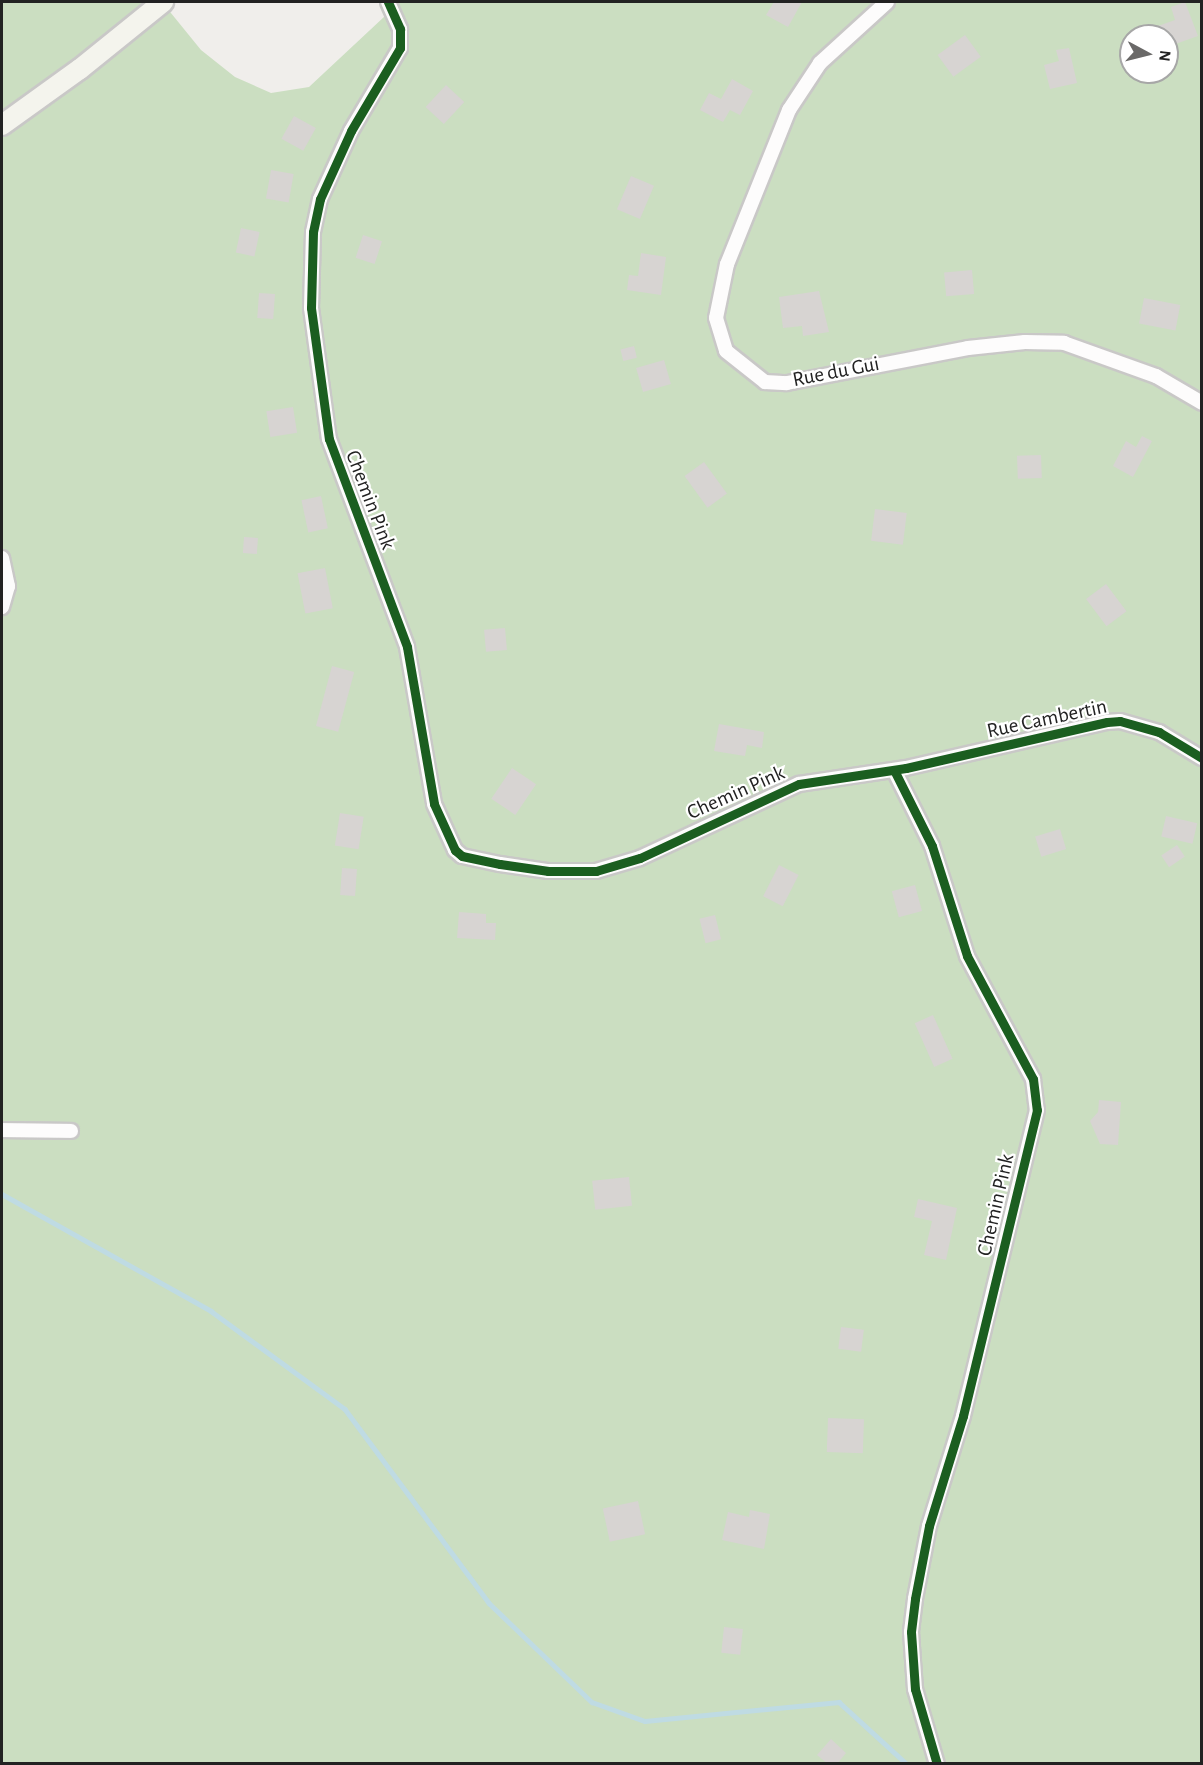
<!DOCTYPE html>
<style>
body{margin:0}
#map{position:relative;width:1203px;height:1765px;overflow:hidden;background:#f0eeeb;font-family:"Alegreya Sans",sans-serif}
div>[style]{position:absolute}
.forest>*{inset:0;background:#cbdec1}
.stream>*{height:4.5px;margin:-2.25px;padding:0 2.25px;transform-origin:2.25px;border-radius:2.25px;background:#bfdbe3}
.building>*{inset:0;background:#d7d4d2;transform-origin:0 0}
.roads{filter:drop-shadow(2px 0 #c9c8c7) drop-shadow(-2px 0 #c9c8c7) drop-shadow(0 2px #c9c8c7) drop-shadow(0 -2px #c9c8c7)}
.minor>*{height:14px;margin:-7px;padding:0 7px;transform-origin:7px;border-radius:7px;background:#fdfcfc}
.secondary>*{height:20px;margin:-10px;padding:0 10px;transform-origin:10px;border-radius:10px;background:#f4f4ed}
.cycleway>*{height:9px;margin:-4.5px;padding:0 4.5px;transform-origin:4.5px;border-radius:4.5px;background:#1b5e20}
span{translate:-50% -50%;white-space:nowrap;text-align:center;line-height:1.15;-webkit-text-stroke:4.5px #fff;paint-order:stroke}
.street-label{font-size:21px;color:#222}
.frame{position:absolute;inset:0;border:3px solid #222;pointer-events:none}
.north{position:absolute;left:1119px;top:24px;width:60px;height:60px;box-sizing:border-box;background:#fff;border:2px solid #a7a7a7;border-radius:50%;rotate:97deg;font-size:16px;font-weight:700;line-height:24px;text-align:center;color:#222}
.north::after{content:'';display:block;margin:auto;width:21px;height:27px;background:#6a6968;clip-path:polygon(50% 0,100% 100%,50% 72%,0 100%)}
</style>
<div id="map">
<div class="forest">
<i style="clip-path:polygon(evenodd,2px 2px,162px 2px,201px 50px,235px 77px,271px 93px,309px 87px,400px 2px,1201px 2px,1201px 1763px,2px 1764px,2px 2px,1131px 36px,1167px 36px,1167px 72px,1131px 72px,1131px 36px)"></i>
</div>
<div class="stream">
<i style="left:2px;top:1194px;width:240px;rotate:29.2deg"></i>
<i style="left:211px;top:1311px;width:166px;rotate:36.2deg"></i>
<i style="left:345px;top:1409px;width:242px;rotate:53.4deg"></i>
<i style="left:489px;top:1603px;width:143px;rotate:43.9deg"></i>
<i style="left:592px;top:1702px;width:56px;rotate:19.7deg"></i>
<i style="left:645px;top:1721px;width:195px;rotate:-5.6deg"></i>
<i style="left:839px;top:1702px;width:92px;rotate:42.4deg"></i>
</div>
<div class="building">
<i style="clip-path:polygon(774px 2px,802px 2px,788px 27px,766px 15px)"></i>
<i style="clip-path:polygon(1185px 2px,1198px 36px,1167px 47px,1167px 36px,1161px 36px,1158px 26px,1175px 20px,1171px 7px)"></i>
<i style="left:965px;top:35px;width:27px;height:34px;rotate:54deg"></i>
<i style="clip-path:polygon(1069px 48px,1077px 83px,1050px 89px,1044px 65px,1059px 61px,1056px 50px)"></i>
<i style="clip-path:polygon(732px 79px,753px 91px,740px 115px,730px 110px,723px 122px,700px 110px,709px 93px,721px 99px)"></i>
<i style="left:446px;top:85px;width:25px;height:30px;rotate:43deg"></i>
<i style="left:294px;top:116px;width:25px;height:26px;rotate:29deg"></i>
<i style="left:271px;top:170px;width:23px;height:29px;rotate:10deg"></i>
<i style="left:631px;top:176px;width:25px;height:36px;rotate:23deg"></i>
<i style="left:241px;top:228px;width:19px;height:25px;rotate:12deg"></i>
<i style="left:363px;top:235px;width:20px;height:24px;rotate:18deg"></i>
<i style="clip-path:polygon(641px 253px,666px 257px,661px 295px,627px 290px,629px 275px,638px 276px)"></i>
<i style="left:972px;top:270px;width:24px;height:28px;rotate:85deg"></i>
<i style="clip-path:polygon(819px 291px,829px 332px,803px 336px,802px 326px,783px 328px,779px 297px)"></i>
<i style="left:259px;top:293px;width:16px;height:25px;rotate:4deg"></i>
<i style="left:1144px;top:298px;width:37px;height:26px;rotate:11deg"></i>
<i style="left:634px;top:346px;width:12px;height:14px;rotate:76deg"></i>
<i style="left:664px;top:360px;width:25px;height:29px;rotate:74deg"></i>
<i style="left:293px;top:407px;width:26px;height:27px;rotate:81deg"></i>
<i style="clip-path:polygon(1142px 436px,1152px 441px,1133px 477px,1113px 466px,1126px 441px,1136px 447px)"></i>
<i style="left:1041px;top:455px;width:23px;height:24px;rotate:88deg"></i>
<i style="left:704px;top:462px;width:39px;height:24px;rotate:54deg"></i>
<i style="left:321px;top:496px;width:33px;height:20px;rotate:78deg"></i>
<i style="left:875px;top:509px;width:32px;height:32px;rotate:7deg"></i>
<i style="left:244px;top:537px;width:14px;height:16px;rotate:4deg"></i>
<i style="left:325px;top:568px;width:41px;height:28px;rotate:79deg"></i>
<i style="left:1106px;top:584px;width:34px;height:25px;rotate:53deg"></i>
<i style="left:505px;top:628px;width:22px;height:21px;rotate:85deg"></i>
<i style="left:332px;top:666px;width:23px;height:62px;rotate:15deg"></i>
<i style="clip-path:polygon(719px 724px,764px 732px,762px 748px,747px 745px,745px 756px,714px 751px)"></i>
<i style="left:512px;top:768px;width:29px;height:37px;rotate:34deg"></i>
<i style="left:340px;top:813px;width:24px;height:33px;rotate:9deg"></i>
<i style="left:1166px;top:816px;width:32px;height:21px;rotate:13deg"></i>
<i style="left:1060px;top:829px;width:21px;height:26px;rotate:73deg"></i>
<i style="left:1177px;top:845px;width:14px;height:19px;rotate:56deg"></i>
<i style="left:779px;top:865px;width:22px;height:35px;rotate:27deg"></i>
<i style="left:342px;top:868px;width:15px;height:27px;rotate:4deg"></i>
<i style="left:915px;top:885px;width:27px;height:24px;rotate:75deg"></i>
<i style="clip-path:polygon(459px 912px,486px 914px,486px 923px,496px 923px,495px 940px,457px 938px)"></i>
<i style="left:715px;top:915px;width:25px;height:16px;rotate:76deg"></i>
<i style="left:933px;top:1015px;width:48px;height:20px;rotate:66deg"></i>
<i style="clip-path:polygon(1099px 1100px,1121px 1102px,1118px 1145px,1100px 1144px,1090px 1121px,1098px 1112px)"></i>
<i style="left:629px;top:1177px;width:29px;height:37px;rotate:84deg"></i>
<i style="clip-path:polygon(918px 1199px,957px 1208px,946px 1260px,924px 1255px,932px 1221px,914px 1217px)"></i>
<i style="left:841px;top:1327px;width:23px;height:22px;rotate:7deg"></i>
<i style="left:828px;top:1418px;width:36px;height:34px;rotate:2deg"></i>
<i style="left:638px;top:1501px;width:34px;height:36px;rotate:78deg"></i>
<i style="clip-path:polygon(750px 1510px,770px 1514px,764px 1549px,722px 1540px,728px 1512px,749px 1517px)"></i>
<i style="left:724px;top:1627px;width:19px;height:26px;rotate:6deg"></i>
<i style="clip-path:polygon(831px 1739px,846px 1753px,837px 1764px,828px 1764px,817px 1755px)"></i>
</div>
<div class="roads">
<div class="minor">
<i style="left:388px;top:2px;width:30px;rotate:66deg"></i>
<i style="left:400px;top:29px;width:19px;rotate:90deg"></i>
<i style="left:400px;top:48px;width:96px;rotate:120.6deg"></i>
<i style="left:351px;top:131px;width:75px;rotate:114.5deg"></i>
<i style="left:320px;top:199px;width:34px;rotate:102deg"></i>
<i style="left:313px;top:232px;width:76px;rotate:91.5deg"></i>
<i style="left:311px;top:308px;width:132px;rotate:82.2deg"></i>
<i style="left:329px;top:439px;width:222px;rotate:69.4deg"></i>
<i style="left:407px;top:647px;width:159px;rotate:80.2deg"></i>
<i style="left:434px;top:804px;width:51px;rotate:65.5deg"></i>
<i style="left:455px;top:850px;width:9px;rotate:41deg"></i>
<i style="left:462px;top:856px;width:39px;rotate:12deg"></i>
<i style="left:500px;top:864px;width:49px;rotate:8.3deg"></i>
<i style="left:548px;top:871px;width:48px"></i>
<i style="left:596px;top:871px;width:46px;rotate:-16.5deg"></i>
<i style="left:640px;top:858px;width:175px;rotate:-25deg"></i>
<i style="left:799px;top:784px;width:108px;rotate:-8.5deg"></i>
<i style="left:906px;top:768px;width:206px;rotate:-12.9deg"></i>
<i style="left:1107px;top:722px;width:13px;rotate:-4deg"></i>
<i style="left:1120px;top:721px;width:41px;rotate:15.8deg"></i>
<i style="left:1159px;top:732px;width:50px;rotate:31.2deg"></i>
<i style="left:887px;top:2px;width:91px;rotate:137.7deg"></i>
<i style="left:820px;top:63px;width:56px;rotate:123.4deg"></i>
<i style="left:789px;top:110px;width:166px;rotate:111.9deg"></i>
<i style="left:727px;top:264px;width:55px;rotate:101.5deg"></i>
<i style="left:716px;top:318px;width:34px;rotate:73deg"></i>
<i style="left:726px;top:351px;width:50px;rotate:38.5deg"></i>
<i style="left:765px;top:382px;width:22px;rotate:3deg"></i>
<i style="left:787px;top:383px;width:184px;rotate:-10.9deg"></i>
<i style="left:968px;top:348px;width:57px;rotate:-6deg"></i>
<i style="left:1025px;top:342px;width:39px;rotate:1deg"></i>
<i style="left:1064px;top:343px;width:98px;rotate:19.7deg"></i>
<i style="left:1156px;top:376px;width:53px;rotate:30.4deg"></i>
<i style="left:2px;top:558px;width:29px;rotate:78deg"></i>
<i style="left:8px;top:586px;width:22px;rotate:106deg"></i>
<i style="left:894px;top:770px;width:85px;rotate:63.4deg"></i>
<i style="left:932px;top:846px;width:115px;rotate:72.3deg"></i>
<i style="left:967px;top:956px;width:140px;rotate:61.8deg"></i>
<i style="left:1033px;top:1079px;width:31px;rotate:83deg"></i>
<i style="left:1037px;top:1110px;width:315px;rotate:103.6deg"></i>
<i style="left:963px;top:1416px;width:115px;rotate:107.2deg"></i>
<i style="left:929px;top:1526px;width:74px;rotate:100.9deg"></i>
<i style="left:915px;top:1599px;width:33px;rotate:97deg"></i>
<i style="left:911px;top:1632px;width:57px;rotate:86deg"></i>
<i style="left:915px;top:1689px;width:78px;rotate:73.7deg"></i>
<i style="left:2px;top:1130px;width:69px;rotate:0.8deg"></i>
</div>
<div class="secondary">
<i style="left:2px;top:125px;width:96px;rotate:-35.7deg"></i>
<i style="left:80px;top:69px;width:107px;rotate:-38.9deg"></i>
</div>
</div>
<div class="cycleway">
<i style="left:388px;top:2px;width:30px;rotate:66deg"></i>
<i style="left:400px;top:29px;width:19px;rotate:90deg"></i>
<i style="left:400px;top:48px;width:96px;rotate:120.6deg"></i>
<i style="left:351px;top:131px;width:75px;rotate:114.5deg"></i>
<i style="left:320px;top:199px;width:34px;rotate:102deg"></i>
<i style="left:313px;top:232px;width:76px;rotate:91.5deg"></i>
<i style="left:311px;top:308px;width:132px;rotate:82.2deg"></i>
<i style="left:329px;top:439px;width:222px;rotate:69.4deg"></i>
<i style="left:407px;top:647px;width:159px;rotate:80.2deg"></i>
<i style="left:434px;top:804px;width:51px;rotate:65.5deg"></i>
<i style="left:455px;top:850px;width:9px;rotate:41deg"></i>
<i style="left:462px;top:856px;width:39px;rotate:12deg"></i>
<i style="left:500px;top:864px;width:49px;rotate:8.3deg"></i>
<i style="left:548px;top:871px;width:48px"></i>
<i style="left:596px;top:871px;width:46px;rotate:-16.5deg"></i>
<i style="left:640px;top:858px;width:175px;rotate:-25deg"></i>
<i style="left:799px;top:784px;width:108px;rotate:-8.5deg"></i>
<i style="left:906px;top:768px;width:206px;rotate:-12.9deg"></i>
<i style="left:1107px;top:722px;width:13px;rotate:-4deg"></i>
<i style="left:1120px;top:721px;width:41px;rotate:15.8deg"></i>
<i style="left:1159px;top:732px;width:50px;rotate:31.2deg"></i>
<i style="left:894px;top:770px;width:85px;rotate:63.4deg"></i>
<i style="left:932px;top:846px;width:115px;rotate:72.3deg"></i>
<i style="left:967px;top:956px;width:140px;rotate:61.8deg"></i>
<i style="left:1033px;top:1079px;width:31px;rotate:83deg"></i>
<i style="left:1037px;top:1110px;width:315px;rotate:103.6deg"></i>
<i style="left:963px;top:1416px;width:115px;rotate:107.2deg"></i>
<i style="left:929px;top:1526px;width:74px;rotate:100.9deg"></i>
<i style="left:915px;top:1599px;width:33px;rotate:97deg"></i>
<i style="left:911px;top:1632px;width:57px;rotate:86deg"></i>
<i style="left:915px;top:1689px;width:78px;rotate:73.7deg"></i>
</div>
<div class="street-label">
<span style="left:836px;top:372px;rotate:-11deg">Rue du Gui</span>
<span style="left:370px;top:500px;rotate:69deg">Chemin Pink</span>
<span style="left:1047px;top:719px;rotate:-12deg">Rue Cambertin</span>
<span style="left:736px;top:793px;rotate:-24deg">Chemin Pink</span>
<span style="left:996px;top:1205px;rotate:-77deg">Chemin Pink</span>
</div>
<div class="frame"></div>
<div class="north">N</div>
</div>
